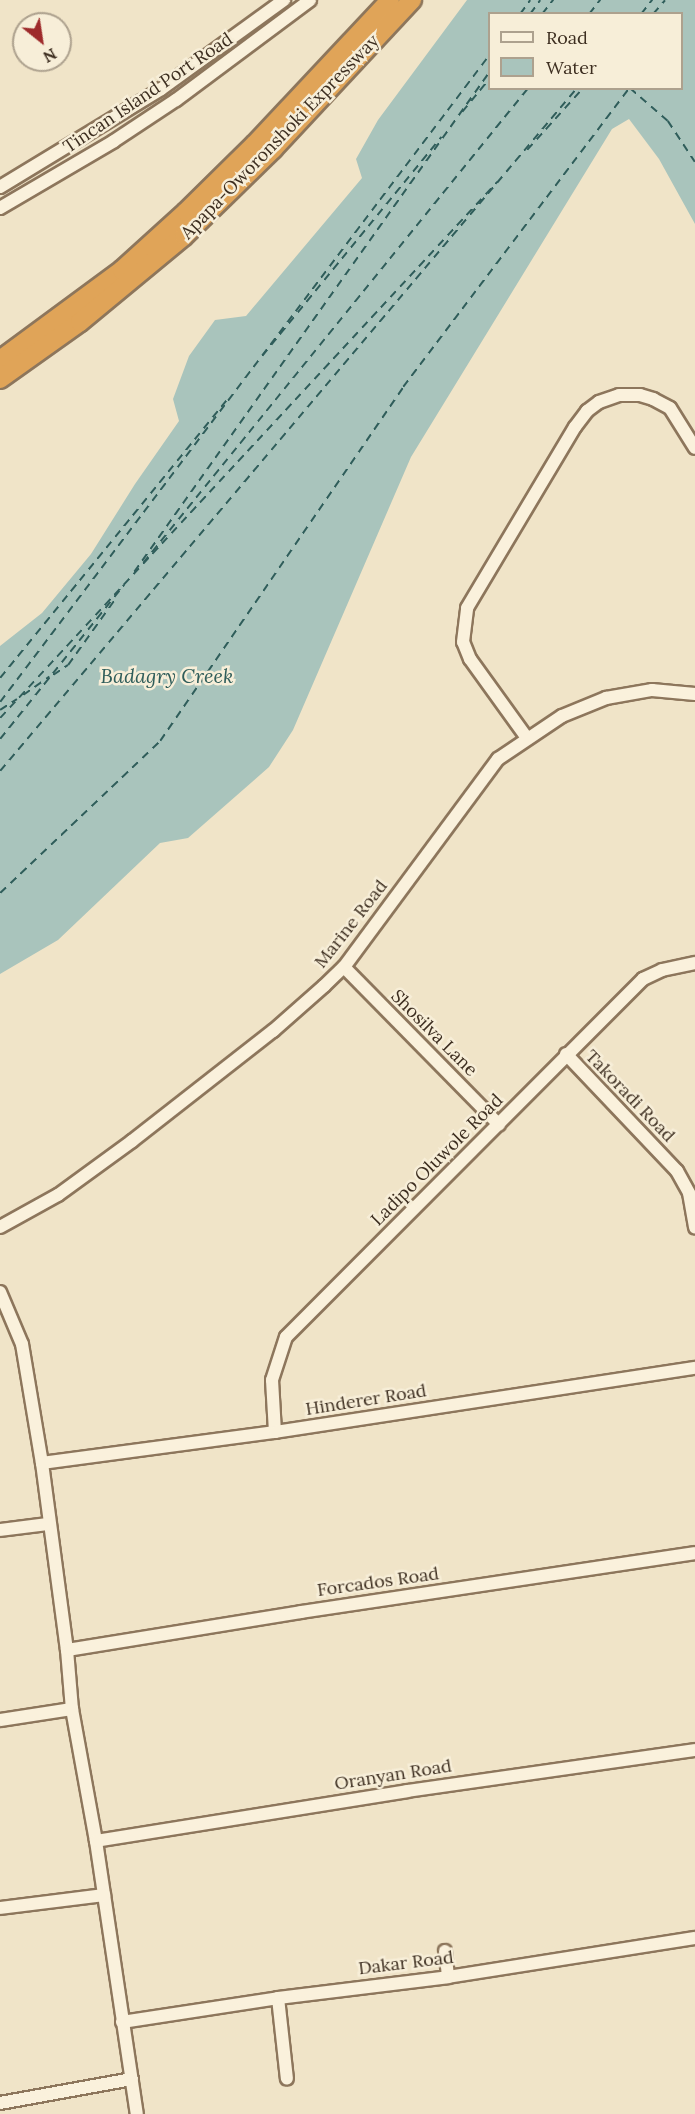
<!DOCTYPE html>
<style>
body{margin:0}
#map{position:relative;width:695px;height:2114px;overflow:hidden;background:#f0e4c8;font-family:Lora,serif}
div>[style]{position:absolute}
.water>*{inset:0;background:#a9c4bc}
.ferry>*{height:1.5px;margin-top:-0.75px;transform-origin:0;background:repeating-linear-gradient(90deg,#2f5d5a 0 8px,transparent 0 14px)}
.roads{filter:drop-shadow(2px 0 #8d765c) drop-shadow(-2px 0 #8d765c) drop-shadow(0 2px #8d765c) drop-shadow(0 -2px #8d765c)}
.minor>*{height:12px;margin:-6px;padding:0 6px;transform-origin:6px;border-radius:6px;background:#faf1dc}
.highway>*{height:18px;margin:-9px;padding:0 9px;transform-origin:9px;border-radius:9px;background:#e0a458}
span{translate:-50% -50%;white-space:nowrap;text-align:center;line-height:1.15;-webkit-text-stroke:5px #f7eed8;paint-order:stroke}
.street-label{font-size:18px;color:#3d2e20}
.water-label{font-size:20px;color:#2f5d5a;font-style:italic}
.legend{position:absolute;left:488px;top:12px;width:195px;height:78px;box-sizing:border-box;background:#f7eed8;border:2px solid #ada18e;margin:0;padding:8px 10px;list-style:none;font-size:18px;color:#3d2e20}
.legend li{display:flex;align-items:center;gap:12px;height:30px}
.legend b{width:30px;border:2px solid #ada18e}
.north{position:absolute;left:12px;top:12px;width:60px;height:60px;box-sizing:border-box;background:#f7eed8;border:2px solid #ada18e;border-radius:50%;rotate:150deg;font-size:16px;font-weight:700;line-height:24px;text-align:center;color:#3d2e20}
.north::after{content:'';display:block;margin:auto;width:21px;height:27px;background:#9e2a2b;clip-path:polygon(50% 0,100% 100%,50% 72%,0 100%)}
</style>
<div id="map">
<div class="water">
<i style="clip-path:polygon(evenodd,467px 0,695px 0,695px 224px,659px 159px,629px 119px,612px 129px,411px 457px,293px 730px,269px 767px,188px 838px,160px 843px,58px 940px,0 974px,0 646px,42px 613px,91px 554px,135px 484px,179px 421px,173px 399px,189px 356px,215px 320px,246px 316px,362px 178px,356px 159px,378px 120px,467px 0,490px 14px,682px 14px,682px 88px,490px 88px,490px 14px)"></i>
</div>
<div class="ferry">
<i style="left:520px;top:14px;width:17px;rotate:-54deg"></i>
<i style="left:530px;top:14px;width:17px;rotate:-54deg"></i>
<i style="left:542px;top:14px;width:18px;rotate:-52deg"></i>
<i style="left:589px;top:14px;width:18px;rotate:-52deg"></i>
<i style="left:641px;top:14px;width:18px;rotate:-52deg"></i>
<i style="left:653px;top:14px;width:18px;rotate:-49deg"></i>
<i style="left:630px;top:88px;width:50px;rotate:41deg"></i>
<i style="left:668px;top:121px;width:49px;rotate:56.6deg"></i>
<i style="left:462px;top:112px;width:44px;rotate:-50.5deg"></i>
<i style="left:527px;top:150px;width:84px;rotate:-47.9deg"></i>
<i style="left:262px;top:356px;width:283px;rotate:-50.7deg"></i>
<i style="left:143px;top:563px;width:611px;rotate:-50.97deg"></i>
<i style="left:134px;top:572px;width:615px;rotate:-54.6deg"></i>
<i style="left:53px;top:675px;width:18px;rotate:-34deg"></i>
<i style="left:68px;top:665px;width:82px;rotate:-54.4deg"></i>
<i style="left:0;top:678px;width:359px;rotate:-50.8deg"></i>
<i style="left:23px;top:695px;width:32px;rotate:-35deg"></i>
<i style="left:0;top:702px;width:812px;rotate:-52.9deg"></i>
<i style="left:0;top:710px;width:20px;rotate:-33deg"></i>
<i style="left:0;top:718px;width:731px;rotate:-47.16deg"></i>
<i style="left:0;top:739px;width:198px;rotate:-51.2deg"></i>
<i style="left:0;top:771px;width:894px;rotate:-49.81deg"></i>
<i style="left:0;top:893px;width:221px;rotate:-43.5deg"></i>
<i style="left:160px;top:741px;width:429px;rotate:-55.5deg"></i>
<i style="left:403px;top:387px;width:375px;rotate:-52.9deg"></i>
</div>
<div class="roads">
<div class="minor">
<i style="left:0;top:187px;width:188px;rotate:-31.3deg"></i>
<i style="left:161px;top:89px;width:152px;rotate:-35.9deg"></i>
<i style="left:0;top:208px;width:132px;rotate:-30.4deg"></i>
<i style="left:114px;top:141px;width:74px;rotate:-33.5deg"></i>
<i style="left:176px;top:100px;width:167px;rotate:-36.7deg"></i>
<i style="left:527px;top:738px;width:97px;rotate:-125.8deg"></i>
<i style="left:470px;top:659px;width:18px;rotate:-112deg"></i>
<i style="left:463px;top:642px;width:34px;rotate:-83deg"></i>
<i style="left:467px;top:608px;width:211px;rotate:-59.2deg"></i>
<i style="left:575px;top:427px;width:20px;rotate:-53deg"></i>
<i style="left:587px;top:411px;width:15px;rotate:-37deg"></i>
<i style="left:599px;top:402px;width:21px;rotate:-19deg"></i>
<i style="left:619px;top:395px;width:21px"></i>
<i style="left:640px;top:395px;width:14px;rotate:17deg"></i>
<i style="left:653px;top:399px;width:19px;rotate:28deg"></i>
<i style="left:670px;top:408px;width:47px;rotate:58deg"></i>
<i style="left:344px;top:967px;width:221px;rotate:45.5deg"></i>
<i style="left:566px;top:1054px;width:161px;rotate:46.5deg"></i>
<i style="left:677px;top:1171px;width:25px;rotate:61deg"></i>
<i style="left:689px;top:1193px;width:35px;rotate:80deg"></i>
<i style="left:0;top:1227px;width:66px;rotate:-28.9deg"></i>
<i style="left:58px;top:1195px;width:92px;rotate:-36.1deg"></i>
<i style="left:132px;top:1141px;width:179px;rotate:-38deg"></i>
<i style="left:273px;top:1031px;width:68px;rotate:-41.4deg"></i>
<i style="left:324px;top:986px;width:28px;rotate:-44deg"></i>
<i style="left:344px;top:967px;width:259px;rotate:-53.5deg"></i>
<i style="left:498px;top:759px;width:77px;rotate:-33.9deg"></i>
<i style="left:562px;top:716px;width:48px;rotate:-22.2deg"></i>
<i style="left:606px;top:698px;width:47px;rotate:-9.9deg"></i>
<i style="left:652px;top:690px;width:43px;rotate:5.3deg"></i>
<i style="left:0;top:1292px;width:56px;rotate:67.1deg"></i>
<i style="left:22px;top:1344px;width:121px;rotate:80.5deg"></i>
<i style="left:42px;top:1463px;width:189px;rotate:82.4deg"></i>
<i style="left:67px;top:1650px;width:59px;rotate:85.2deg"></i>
<i style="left:72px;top:1709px;width:134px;rotate:79.7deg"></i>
<i style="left:96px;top:1841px;width:276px;rotate:81.5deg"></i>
<i style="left:275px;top:1432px;width:52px;rotate:-93.3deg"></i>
<i style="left:272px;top:1380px;width:45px;rotate:-72deg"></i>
<i style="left:286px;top:1337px;width:506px;rotate:-45.08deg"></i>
<i style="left:643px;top:979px;width:21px;rotate:-25deg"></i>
<i style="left:662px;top:970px;width:34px;rotate:-12deg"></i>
<i style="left:42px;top:1463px;width:235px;rotate:-7.6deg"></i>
<i style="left:275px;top:1432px;width:425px;rotate:-8.7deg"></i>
<i style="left:0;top:1530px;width:48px;rotate:-7.1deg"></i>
<i style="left:67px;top:1650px;width:237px;rotate:-9.2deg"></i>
<i style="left:301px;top:1612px;width:398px;rotate:-8.5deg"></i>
<i style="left:0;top:1720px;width:73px;rotate:-8.7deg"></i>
<i style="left:96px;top:1841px;width:315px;rotate:-9.1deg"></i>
<i style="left:407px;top:1791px;width:291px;rotate:-8.1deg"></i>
<i style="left:0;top:1908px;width:105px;rotate:-7.1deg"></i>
<i style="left:445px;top:1951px;width:26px;rotate:83deg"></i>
<i style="left:278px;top:1998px;width:81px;rotate:83.7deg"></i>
<i style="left:122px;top:2022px;width:158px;rotate:-8.7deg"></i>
<i style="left:278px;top:1998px;width:171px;rotate:-7deg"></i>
<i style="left:448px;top:1977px;width:250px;rotate:-9deg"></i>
<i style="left:0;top:2103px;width:134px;rotate:-10.3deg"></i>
</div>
<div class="highway">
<i style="left:0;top:360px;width:152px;rotate:-36.4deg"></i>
<i style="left:122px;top:270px;width:86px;rotate:-42.2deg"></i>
<i style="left:186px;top:212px;width:97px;rotate:-44.6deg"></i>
<i style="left:255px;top:144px;width:197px;rotate:-46.8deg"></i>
<i style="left:0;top:379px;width:98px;rotate:-35.5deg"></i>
<i style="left:80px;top:322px;width:135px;rotate:-39.6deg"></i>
<i style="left:184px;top:236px;width:124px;rotate:-44.3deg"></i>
<i style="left:273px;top:149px;width:204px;rotate:-47deg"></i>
</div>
</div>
<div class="street-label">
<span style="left:148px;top:93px;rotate:-34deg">Tincan Island Port Road</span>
<span style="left:280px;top:137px;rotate:-46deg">Apapa-Oworonshoki Expressway</span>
<span style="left:351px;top:924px;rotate:-52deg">Marine Road</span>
<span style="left:434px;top:1033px;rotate:45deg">Shosilva Lane</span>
<span style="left:630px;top:1096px;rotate:46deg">Takoradi Road</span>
<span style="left:437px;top:1160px;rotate:-45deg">Ladipo Oluwole Road</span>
<span style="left:366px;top:1400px;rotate:-9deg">Hinderer Road</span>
<span style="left:378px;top:1582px;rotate:-8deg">Forcados Road</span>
<span style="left:393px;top:1775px;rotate:-9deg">Oranyan Road</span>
<span style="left:406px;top:1963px;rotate:-7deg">Dakar Road</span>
</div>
<div class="water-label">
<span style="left:167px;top:675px">Badagry Creek</span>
</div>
<ul class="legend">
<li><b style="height:8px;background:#faf1dc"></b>Road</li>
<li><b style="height:16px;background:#a9c4bc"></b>Water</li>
</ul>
<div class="north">N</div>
</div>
